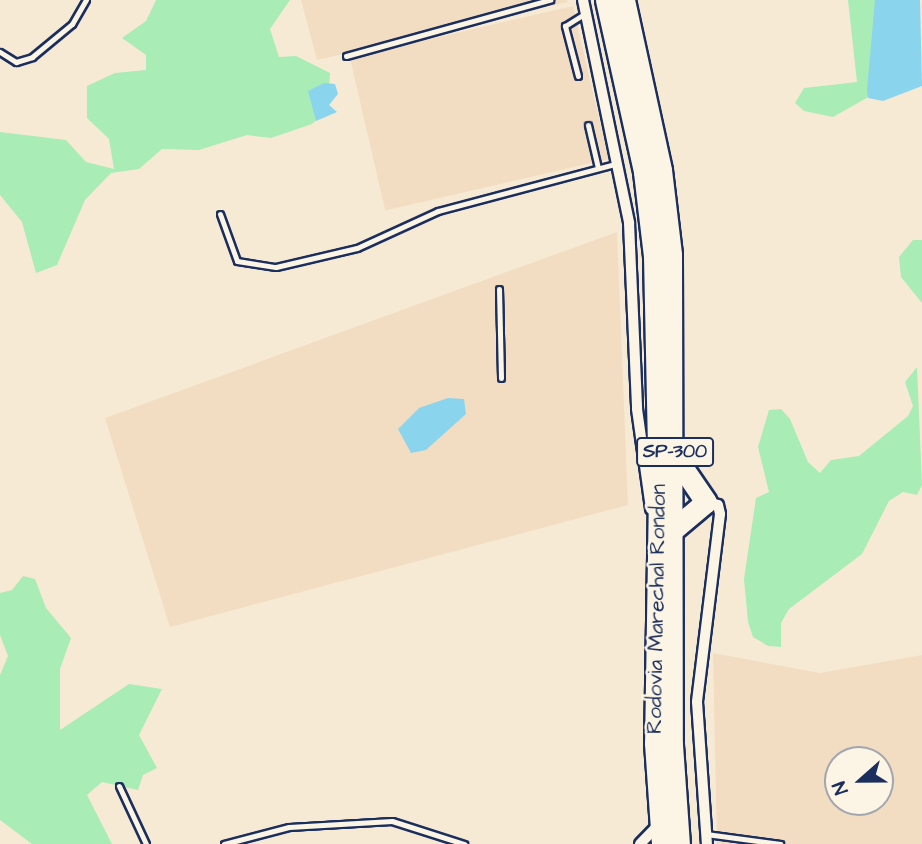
<!DOCTYPE html>
<style>
body{margin:0}
#map{position:relative;width:922px;height:844px;overflow:hidden;background:#f7ead5;font-family:"Architects Daughter",sans-serif}
div>[style]{position:absolute}
.built>*{inset:0;background:#f2ddc2;transform-origin:0 0}
.green>*{inset:0;background:#a9ecb6}
.water>*{inset:0;background:#8bd4ed}
.roads{filter:drop-shadow(2px 0 #1b2f5e) drop-shadow(-2px 0 #1b2f5e) drop-shadow(0 2px #1b2f5e) drop-shadow(0 -2px #1b2f5e)}
.lane>*{height:5px;margin:-2.5px;padding:0 2.5px;transform-origin:2.5px;border-radius:2.5px;background:#fcf5e5}
.street>*{height:10px;margin:-5px;padding:0 5px;transform-origin:5px;border-radius:5px;background:#fcf5e5}
.highway>*{height:21px;margin:-10.5px;padding:0 10.5px;transform-origin:10.5px;border-radius:10.5px;background:#fcf5e5}
span{translate:-50% -50%;white-space:nowrap;text-align:center;line-height:1.15;-webkit-text-stroke:5px #fcf5e5;paint-order:stroke}
.shield-label span{padding:2px 5px;background:#fcf5e5;border:2px solid;border-radius:5px;-webkit-text-stroke-width:0}
.shield-label{font-size:19px;color:#1b2f5e;font-weight:700}
.street-label{font-size:21px;color:#1b2f5e}
.north{position:absolute;left:824px;top:746px;width:70px;height:70px;box-sizing:border-box;background:#fcf5e5;border:2px solid #a2a6af;border-radius:50%;rotate:249deg;font-size:19px;font-weight:700;line-height:28px;text-align:center;color:#1b2f5e}
.north::after{content:'';display:block;margin:auto;width:24px;height:32px;background:#1b2f5e;clip-path:polygon(50% 0,100% 100%,50% 72%,0 100%)}
</style>
<div id="map">
<div class="built">
<i style="clip-path:polygon(301px 0,567px 0,568px 2px,317px 60px)"></i>
<i style="left:573px;top:6px;width:157px;height:229px;rotate:77deg"></i>
<i style="clip-path:polygon(617px 232px,628px 505px,170px 627px,105px 418px)"></i>
<i style="clip-path:polygon(evenodd,713px 653px,820px 673px,922px 655px,922px 844px,717px 844px,713px 653px,838px 760px,880px 760px,880px 802px,838px 802px,838px 760px)"></i>
</div>
<div class="green">
<i style="clip-path:polygon(156px 0,290px 0,270px 29px,279px 57px,296px 56px,330px 73px,328px 110px,312px 124px,271px 138px,247px 135px,199px 150px,162px 149px,139px 169px,111px 173px,85px 200px,57px 265px,36px 273px,22px 222px,0 195px,0 132px,66px 140px,86px 162px,114px 169px,109px 139px,87px 118px,87px 86px,115px 73px,146px 70px,146px 55px,122px 38px,146px 21px)"></i>
<i style="clip-path:polygon(848px 0,893px 0,879px 91px,833px 117px,804px 111px,795px 103px,804px 88px,857px 82px)"></i>
<i style="clip-path:polygon(913px 240px,922px 240px,922px 303px,901px 277px,899px 257px)"></i>
<i style="clip-path:polygon(917px 367px,922px 485px,917px 495px,903px 492px,889px 501px,862px 554px,789px 609px,781px 623px,781px 647px,768px 646px,753px 637px,748px 622px,744px 579px,756px 498px,769px 492px,758px 447px,769px 410px,781px 409px,790px 419px,808px 462px,820px 473px,831px 460px,859px 456px,908px 416px,913px 406px,905px 382px)"></i>
<i style="clip-path:polygon(23px 576px,35px 579px,46px 608px,71px 638px,60px 669px,60px 730px,129px 684px,162px 689px,139px 735px,157px 768px,143px 775px,138px 790px,102px 782px,87px 795px,112px 844px,32px 844px,0 820px,0 675px,8px 656px,0 635px,0 593px,12px 590px)"></i>
</div>
<div class="water">
<i style="clip-path:polygon(875px 0,920px 0,922px 86px,883px 101px,868px 98px,867px 90px)"></i>
<i style="clip-path:polygon(324px 83px,335px 84px,338px 94px,329px 105px,337px 112px,316px 121px,308px 91px)"></i>
<i style="clip-path:polygon(448px 398px,464px 399px,466px 414px,426px 450px,411px 453px,398px 429px,419px 408px)"></i>
</div>
<div class="roads">
<div class="lane">
<i style="left:0;top:52px;width:19px;rotate:32deg"></i>
<i style="left:16px;top:62px;width:17px;rotate:-17deg"></i>
<i style="left:32px;top:57px;width:52px;rotate:-39.5deg"></i>
<i style="left:72px;top:24px;width:28px;rotate:-60deg"></i>
<i style="left:346px;top:56px;width:212px;rotate:-15.4deg"></i>
<i style="left:578px;top:76px;width:52px;rotate:-104.6deg"></i>
<i style="left:565px;top:26px;width:25px;rotate:-32deg"></i>
<i style="left:588px;top:125px;width:44px;rotate:76.9deg"></i>
<i style="left:220px;top:214px;width:50px;rotate:70.1deg"></i>
<i style="left:237px;top:261px;width:39px;rotate:9deg"></i>
<i style="left:276px;top:267px;width:83px;rotate:-13.2deg"></i>
<i style="left:357px;top:248px;width:89px;rotate:-24.6deg"></i>
<i style="left:438px;top:211px;width:183px;rotate:-14.9deg"></i>
<i style="left:499px;top:289px;width:89px;rotate:88.7deg"></i>
<i style="left:119px;top:786px;width:64px;rotate:65deg"></i>
<i style="left:706px;top:834px;width:75px;rotate:7.7deg"></i>
<i style="left:224px;top:844px;width:67px;rotate:-14.7deg"></i>
<i style="left:289px;top:827px;width:103px;rotate:-3.3deg"></i>
<i style="left:392px;top:821px;width:76px;rotate:17.7deg"></i>
</div>
<div class="street">
<i style="left:583px;top:0;width:228px;rotate:78.3deg"></i>
<i style="left:629px;top:223px;width:186px;rotate:87.5deg"></i>
<i style="left:637px;top:409px;width:101px;rotate:82deg"></i>
<i style="left:706px;top:502px;width:12px;rotate:14deg"></i>
<i style="left:718px;top:505px;width:9px;rotate:77deg"></i>
<i style="left:720px;top:514px;width:189px;rotate:97deg"></i>
<i style="left:697px;top:702px;width:142px;rotate:86deg"></i>
<i style="left:640px;top:844px;width:28px;rotate:-46deg"></i>
</div>
<div class="highway">
<i style="left:606px;top:0;width:176px;rotate:77.5deg"></i>
<i style="left:644px;top:172px;width:85px;rotate:83.2deg"></i>
<i style="left:654px;top:256px;width:237px;rotate:88.8deg"></i>
<i style="left:659px;top:493px;width:250px;rotate:90.9deg"></i>
<i style="left:655px;top:743px;width:101px;rotate:86deg"></i>
<i style="left:624px;top:0;width:174px;rotate:77.7deg"></i>
<i style="left:661px;top:170px;width:85px;rotate:83.2deg"></i>
<i style="left:671px;top:254px;width:491px;rotate:89.9deg"></i>
<i style="left:672px;top:745px;width:99px;rotate:86deg"></i>
<i style="left:675px;top:528px;width:40px;rotate:-40deg"></i>
<i style="left:706px;top:502px;width:50px;rotate:-124.3deg"></i>
</div>
</div>
<div class="shield-label">
<span style="left:675px;top:452px">SP-300</span>
</div>
<div class="street-label">
<span style="left:657px;top:609px;rotate:-89deg">Rodovia Marechal Rondon</span>
</div>
<div class="north">N</div>
</div>
